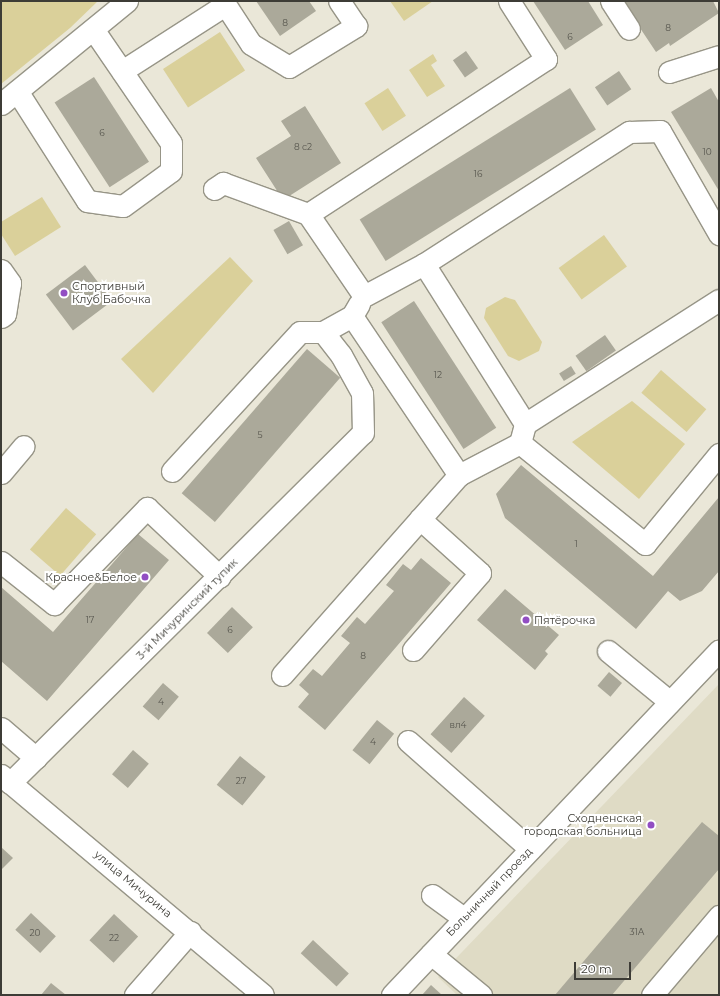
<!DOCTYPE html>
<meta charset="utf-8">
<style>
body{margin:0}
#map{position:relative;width:720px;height:996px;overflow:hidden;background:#eae7d8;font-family:Montserrat,sans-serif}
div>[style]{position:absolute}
.built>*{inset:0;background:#dfdbc5}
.green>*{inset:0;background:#dad09a;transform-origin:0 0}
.building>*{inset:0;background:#aba99a;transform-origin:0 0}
.roads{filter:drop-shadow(1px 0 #979587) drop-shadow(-1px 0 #979587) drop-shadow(0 1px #979587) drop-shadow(0 -1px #979587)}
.minor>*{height:21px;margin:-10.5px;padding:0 10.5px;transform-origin:10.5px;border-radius:10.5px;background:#fff}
.dots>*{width:11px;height:11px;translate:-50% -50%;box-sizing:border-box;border:2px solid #fff;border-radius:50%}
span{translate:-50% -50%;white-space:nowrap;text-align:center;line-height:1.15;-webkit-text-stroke:4px #fff;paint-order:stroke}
.number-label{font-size:9px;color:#58574f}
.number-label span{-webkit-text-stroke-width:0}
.poi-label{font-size:11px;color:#3d3c36}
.left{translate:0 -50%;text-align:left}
.right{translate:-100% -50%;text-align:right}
.street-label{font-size:11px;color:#3d3c36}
.frame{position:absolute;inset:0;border:2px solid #3d3c36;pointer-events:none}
.scale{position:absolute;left:574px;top:962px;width:57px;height:18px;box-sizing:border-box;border:2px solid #3d3c36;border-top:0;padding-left:5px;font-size:12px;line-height:14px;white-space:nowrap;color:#3d3c36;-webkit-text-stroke:3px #fff;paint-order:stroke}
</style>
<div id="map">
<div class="built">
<i style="clip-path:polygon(719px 684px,719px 995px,457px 995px,438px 977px)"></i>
</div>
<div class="green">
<i style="clip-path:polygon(1px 1px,98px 1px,70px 28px,1px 84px)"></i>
<i style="clip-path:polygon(390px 1px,433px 1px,404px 21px)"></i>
<i style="left:220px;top:32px;width:46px;height:68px;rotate:57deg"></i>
<i style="clip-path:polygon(433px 54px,437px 61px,431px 65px,445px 86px,427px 97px,409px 70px)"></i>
<i style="left:388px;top:88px;width:33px;height:28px;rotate:57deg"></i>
<i style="clip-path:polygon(42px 197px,61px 227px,15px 256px,1px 234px,1px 222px)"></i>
<i style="left:604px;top:235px;width:39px;height:56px;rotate:54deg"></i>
<i style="clip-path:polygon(230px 257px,253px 281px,153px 393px,121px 359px)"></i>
<i style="clip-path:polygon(505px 297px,515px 300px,542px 342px,539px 351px,519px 361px,508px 356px,484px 318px,486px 308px)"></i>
<i style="left:661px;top:370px;width:60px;height:30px;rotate:41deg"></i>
<i style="clip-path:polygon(632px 401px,685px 444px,639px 499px,572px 442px)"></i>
<i style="left:66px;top:508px;width:40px;height:55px;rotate:41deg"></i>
</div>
<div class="building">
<i style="clip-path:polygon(256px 1px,309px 1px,316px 11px,280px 36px)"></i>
<i style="clip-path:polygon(533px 1px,588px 1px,603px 25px,565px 50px)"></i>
<i style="clip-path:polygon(622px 1px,713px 1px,719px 13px,670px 46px,669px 43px,656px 52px)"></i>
<i style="left:466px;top:51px;width:21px;height:16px;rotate:55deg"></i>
<i style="left:619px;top:71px;width:22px;height:29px;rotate:56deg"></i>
<i style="left:94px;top:77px;width:101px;height:47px;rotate:57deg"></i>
<i style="left:570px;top:88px;width:49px;height:248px;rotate:58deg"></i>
<i style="clip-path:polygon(711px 88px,719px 102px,719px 191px,671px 112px)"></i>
<i style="clip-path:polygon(305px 106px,341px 163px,283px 200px,256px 158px,291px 136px,281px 121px)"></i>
<i style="left:289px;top:221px;width:28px;height:18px;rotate:60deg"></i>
<i style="left:85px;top:265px;width:45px;height:49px;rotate:53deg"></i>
<i style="left:414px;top:301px;width:151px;height:39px;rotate:57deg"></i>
<i style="left:605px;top:335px;width:19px;height:36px;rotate:55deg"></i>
<i style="left:307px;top:349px;width:44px;height:191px;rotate:41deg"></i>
<i style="left:571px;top:366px;width:9px;height:14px;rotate:58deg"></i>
<i style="clip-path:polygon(521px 465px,653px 576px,719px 497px,719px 571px,702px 591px,680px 601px,668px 591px,636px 629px,505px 518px,496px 494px)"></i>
<i style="clip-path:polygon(138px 534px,169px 560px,47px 701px,1px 661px,1px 587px,53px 632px)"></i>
<i style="clip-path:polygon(421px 558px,451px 583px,325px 730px,298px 707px,309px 694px,299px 685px,313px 669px,322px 676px,350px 643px,341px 636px,357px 617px,365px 624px,394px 591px,386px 585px,403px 564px,411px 570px)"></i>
<i style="clip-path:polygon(505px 589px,559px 635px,545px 651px,548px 654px,535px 670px,477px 620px)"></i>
<i style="left:232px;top:607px;width:29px;height:36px;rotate:44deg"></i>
<i style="left:609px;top:672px;width:17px;height:18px;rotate:40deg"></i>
<i style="left:163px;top:683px;width:21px;height:31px;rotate:41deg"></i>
<i style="left:464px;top:697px;width:28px;height:50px;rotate:42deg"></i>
<i style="left:377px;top:720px;width:22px;height:39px;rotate:39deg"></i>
<i style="left:133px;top:750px;width:21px;height:32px;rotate:41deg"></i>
<i style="left:240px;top:756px;width:33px;height:37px;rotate:39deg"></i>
<i style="clip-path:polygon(702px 822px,719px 836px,719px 869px,612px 995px,555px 995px)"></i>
<i style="clip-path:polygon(1px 847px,13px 858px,1px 870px)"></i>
<i style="left:31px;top:913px;width:34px;height:23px;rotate:43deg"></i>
<i style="left:114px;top:914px;width:33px;height:36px;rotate:43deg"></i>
<i style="left:313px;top:940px;width:49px;height:18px;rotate:43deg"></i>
<i style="clip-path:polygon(51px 983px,66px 995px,41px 995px)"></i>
<i style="clip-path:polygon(431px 985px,442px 995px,422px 995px)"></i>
</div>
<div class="roads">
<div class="minor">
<i style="left:223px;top:1px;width:51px;rotate:56.9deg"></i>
<i style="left:251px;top:44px;width:44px;rotate:31.2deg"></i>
<i style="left:289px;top:67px;width:79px;rotate:-31.5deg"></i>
<i style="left:356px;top:26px;width:30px;rotate:-124deg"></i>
<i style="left:509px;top:1px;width:69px;rotate:57.5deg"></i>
<i style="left:546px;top:59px;width:284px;rotate:146.9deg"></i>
<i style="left:308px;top:214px;width:99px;rotate:55.7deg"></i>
<i style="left:364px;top:296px;width:68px;rotate:-28.1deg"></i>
<i style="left:424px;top:264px;width:244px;rotate:-32.8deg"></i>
<i style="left:629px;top:132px;width:31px;rotate:-2deg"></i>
<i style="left:660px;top:131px;width:119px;rotate:60.2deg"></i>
<i style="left:611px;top:1px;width:33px;rotate:57deg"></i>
<i style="left:122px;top:71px;width:122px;rotate:-32.7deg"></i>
<i style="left:669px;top:72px;width:52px;rotate:-17.7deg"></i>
<i style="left:17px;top:91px;width:130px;rotate:57.5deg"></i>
<i style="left:87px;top:201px;width:36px;rotate:8deg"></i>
<i style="left:123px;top:206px;width:59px;rotate:-36.1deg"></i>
<i style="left:171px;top:171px;width:28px;rotate:-90deg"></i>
<i style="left:171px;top:143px;width:138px;rotate:-124.4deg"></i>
<i style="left:1px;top:104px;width:163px;rotate:-39.3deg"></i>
<i style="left:214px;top:189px;width:11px;rotate:-34deg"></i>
<i style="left:223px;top:183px;width:90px;rotate:20deg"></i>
<i style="left:424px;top:264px;width:189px;rotate:57.7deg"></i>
<i style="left:1px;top:270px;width:16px;rotate:55deg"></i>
<i style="left:10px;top:283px;width:31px;rotate:99deg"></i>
<i style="left:5px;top:314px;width:5px;rotate:143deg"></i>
<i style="left:359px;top:304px;width:14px;rotate:120deg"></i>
<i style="left:352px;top:316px;width:192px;rotate:56.1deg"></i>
<i style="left:520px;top:443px;width:161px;rotate:38.9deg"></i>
<i style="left:645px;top:544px;width:117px;rotate:-50.6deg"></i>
<i style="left:172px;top:471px;width:189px;rotate:-47.4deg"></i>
<i style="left:300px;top:332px;width:23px"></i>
<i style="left:1px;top:473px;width:35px;rotate:-50deg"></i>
<i style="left:1px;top:562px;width:68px;rotate:38.4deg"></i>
<i style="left:54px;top:604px;width:134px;rotate:-45.9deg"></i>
<i style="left:147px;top:508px;width:100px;rotate:43.4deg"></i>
<i style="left:413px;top:650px;width:102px;rotate:-49deg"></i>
<i style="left:480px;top:573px;width:81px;rotate:-138deg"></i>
<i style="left:608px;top:651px;width:80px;rotate:39.4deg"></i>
<i style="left:282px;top:675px;width:267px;rotate:-48.5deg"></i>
<i style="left:459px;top:475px;width:69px;rotate:-27.7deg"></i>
<i style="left:520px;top:443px;width:20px;rotate:-75deg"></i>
<i style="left:525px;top:424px;width:230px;rotate:-32.6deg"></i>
<i style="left:1px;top:728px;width:46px;rotate:40.6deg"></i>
<i style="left:408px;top:741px;width:163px;rotate:41.5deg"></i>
<i style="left:1px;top:775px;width:342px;rotate:40deg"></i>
<i style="left:10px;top:783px;width:497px;rotate:-44.8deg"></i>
<i style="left:363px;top:433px;width:40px;rotate:-91.4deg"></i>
<i style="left:362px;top:393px;width:43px;rotate:-118.9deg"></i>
<i style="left:341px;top:355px;width:29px;rotate:-128deg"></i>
<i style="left:323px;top:332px;width:33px;rotate:-29deg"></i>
<i style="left:432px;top:895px;width:39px;rotate:36deg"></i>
<i style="left:431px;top:954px;width:65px;rotate:39.4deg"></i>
<i style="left:135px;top:995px;width:84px;rotate:-48.9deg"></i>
<i style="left:392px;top:995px;width:475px;rotate:-46.5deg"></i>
<i style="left:652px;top:995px;width:104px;rotate:-49.7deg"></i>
</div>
</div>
<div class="dots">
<i style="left:64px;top:293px;background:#924ec3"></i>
<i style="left:145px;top:577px;background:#924ec3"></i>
<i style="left:526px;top:620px;background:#924ec3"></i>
<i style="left:651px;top:825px;background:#924ec3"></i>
</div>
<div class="number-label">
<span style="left:285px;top:23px">8</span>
<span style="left:668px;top:28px">8</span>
<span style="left:570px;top:37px">6</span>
<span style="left:102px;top:133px">6</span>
<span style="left:303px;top:147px">8 с2</span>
<span style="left:707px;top:152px">10</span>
<span style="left:478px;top:174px">16</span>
<span style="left:438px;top:375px">12</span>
<span style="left:260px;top:435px">5</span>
<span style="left:576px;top:544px">1</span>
<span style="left:90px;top:620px">17</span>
<span style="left:230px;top:630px">6</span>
<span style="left:363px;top:656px">8</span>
<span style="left:161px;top:702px">4</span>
<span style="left:458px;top:725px">вл4</span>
<span style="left:373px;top:742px">4</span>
<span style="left:241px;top:781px">27</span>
<span style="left:637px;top:932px">31А</span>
<span style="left:35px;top:933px">20</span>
<span style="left:114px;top:938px">22</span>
</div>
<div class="poi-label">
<span class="left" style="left:72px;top:293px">Спортивный<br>Клуб Бабочка</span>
<span class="right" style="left:137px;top:577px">Красное&amp;Белое</span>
<span class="left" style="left:534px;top:620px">Пятёрочка</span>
<span class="right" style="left:642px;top:825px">Сходненская<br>городская больница</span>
</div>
<div class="street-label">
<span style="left:187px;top:609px;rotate:-45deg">3-й Мичуринский тупик</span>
<span style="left:133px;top:884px;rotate:40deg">улица Мичурина</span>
<span style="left:489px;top:892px;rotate:-46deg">Больничный проезд</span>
</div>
<div class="frame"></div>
<div class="scale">20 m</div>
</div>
